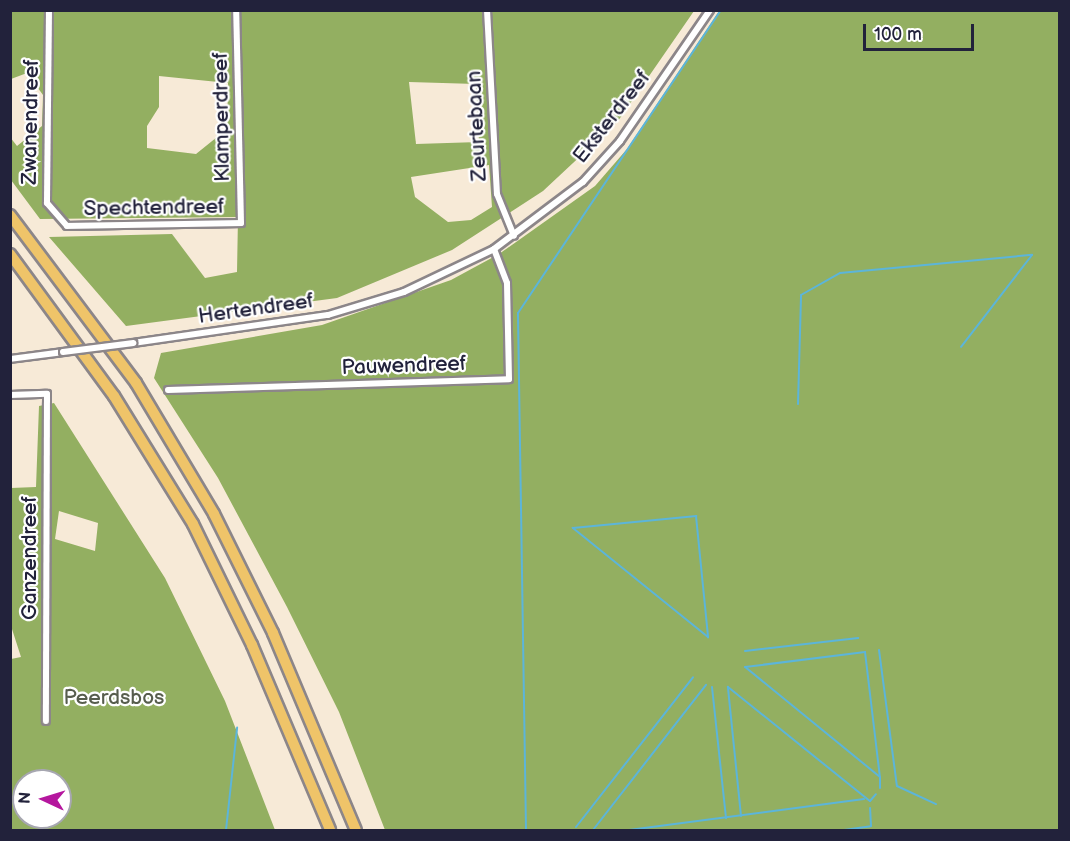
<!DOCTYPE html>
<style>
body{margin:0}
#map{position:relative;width:1070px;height:841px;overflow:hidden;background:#f7ead7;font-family:"Balsamiq Sans",sans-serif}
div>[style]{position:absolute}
.forest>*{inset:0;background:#93af61}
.stream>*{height:2px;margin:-1px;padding:0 1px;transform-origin:1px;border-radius:1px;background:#5cb5da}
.roads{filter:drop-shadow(2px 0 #8c8689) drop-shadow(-2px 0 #8c8689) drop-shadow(0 2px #8c8689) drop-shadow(0 -2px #8c8689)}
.minor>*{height:6px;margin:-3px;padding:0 3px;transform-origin:3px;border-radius:3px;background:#fff}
.motorway>*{height:10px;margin:-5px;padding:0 5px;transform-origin:5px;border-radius:5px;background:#efc469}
.bridges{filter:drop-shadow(2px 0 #8c8689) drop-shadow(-2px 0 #8c8689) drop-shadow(0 2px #8c8689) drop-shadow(0 -2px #8c8689)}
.minor-bridge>*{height:6px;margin:-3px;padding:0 3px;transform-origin:3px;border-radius:3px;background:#fff}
span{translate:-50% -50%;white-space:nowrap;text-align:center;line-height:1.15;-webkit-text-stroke:4.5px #fff;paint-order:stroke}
.street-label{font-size:21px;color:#22223b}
.park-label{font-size:21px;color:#575d4d}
.frame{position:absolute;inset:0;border:12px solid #22223b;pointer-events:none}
.north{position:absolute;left:12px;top:769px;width:60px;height:60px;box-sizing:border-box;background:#fff;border:2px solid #a7a7b1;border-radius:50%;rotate:274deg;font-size:16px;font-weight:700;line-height:24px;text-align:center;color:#22223b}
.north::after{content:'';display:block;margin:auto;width:21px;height:27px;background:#b5179e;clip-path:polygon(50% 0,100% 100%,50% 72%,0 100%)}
.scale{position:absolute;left:863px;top:24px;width:111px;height:27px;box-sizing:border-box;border:3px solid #22223b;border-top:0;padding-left:8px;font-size:18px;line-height:21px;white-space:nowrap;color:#22223b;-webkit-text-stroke:4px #fff;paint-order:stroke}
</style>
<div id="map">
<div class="forest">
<i style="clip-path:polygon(evenodd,11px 11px,694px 11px,618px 121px,543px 191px,452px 250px,337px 298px,126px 326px,49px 237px,172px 234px,205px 278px,237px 272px,238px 217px,40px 219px,11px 180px,10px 137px,17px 146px,42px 126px,43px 95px,27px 73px,11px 79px,11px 11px,159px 76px,228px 83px,227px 129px,196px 154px,147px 148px,147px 126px,159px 107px,159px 76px,11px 11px,409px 82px,476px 84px,479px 142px,416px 144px,409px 82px,11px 11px,489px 165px,492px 207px,471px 220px,448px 222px,415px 197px,411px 177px,489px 165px)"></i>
<i style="clip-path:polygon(719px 11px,1059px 11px,1059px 830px,385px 830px,339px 712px,287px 607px,218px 478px,154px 378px,161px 353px,322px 325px,451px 280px,499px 254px,595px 186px,627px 149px)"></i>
<i style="clip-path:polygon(evenodd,54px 403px,165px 578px,225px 701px,275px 830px,11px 830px,11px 659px,21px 657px,11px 626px,11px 488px,36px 487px,39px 406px,54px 403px,59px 511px,98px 523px,95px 551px,55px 539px,59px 511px,54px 403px,24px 781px,60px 781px,60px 817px,24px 817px,24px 781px)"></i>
</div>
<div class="stream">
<i style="left:798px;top:404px;width:109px;rotate:-88.4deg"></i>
<i style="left:801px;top:295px;width:45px;rotate:-29.4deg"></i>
<i style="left:840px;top:273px;width:193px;rotate:-5.4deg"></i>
<i style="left:1032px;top:255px;width:116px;rotate:127.7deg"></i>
<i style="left:696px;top:516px;width:122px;rotate:84.3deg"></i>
<i style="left:708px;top:637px;width:174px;rotate:-141.1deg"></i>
<i style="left:573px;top:528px;width:124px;rotate:-5.6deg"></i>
<i style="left:879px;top:650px;width:137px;rotate:82.5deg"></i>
<i style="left:897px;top:786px;width:43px;rotate:24.8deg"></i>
<i style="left:745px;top:651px;width:114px;rotate:-6.6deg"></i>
<i style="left:712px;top:687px;width:132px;rotate:83.9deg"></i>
<i style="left:880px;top:777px;width:174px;rotate:-140.8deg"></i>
<i style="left:745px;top:667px;width:121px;rotate:-7.1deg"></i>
<i style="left:865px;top:652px;width:126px;rotate:83.2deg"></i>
<i style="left:880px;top:777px;width:11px;rotate:90deg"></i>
<i style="left:741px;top:816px;width:130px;rotate:-95.8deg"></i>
<i style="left:728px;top:687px;width:182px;rotate:38.8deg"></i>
<i style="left:870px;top:801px;width:9px;rotate:-49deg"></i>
<i style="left:576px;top:827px;width:190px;rotate:-52deg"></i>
<i style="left:226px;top:830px;width:103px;rotate:-83.8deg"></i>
<i style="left:526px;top:830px;width:517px;rotate:-90.89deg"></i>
<i style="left:518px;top:313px;width:365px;rotate:-56.2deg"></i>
<i style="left:593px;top:830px;width:184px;rotate:-52.1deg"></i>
<i style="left:629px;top:830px;width:237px;rotate:-7.5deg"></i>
<i style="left:844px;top:830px;width:27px;rotate:-8deg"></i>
<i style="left:871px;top:826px;width:18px;rotate:-93deg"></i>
</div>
<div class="roads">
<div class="minor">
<i style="left:49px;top:10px;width:193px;rotate:90.6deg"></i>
<i style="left:47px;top:203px;width:30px;rotate:49deg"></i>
<i style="left:67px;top:226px;width:174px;rotate:-1deg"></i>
<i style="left:241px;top:223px;width:213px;rotate:-91.3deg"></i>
<i style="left:487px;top:10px;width:184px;rotate:86.9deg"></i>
<i style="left:497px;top:194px;width:45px;rotate:68deg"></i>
<i style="left:133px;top:343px;width:197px;rotate:-8.2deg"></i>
<i style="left:328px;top:315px;width:79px;rotate:-16.8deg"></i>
<i style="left:404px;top:292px;width:100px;rotate:-25.5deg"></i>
<i style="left:494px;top:249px;width:111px;rotate:-37deg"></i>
<i style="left:583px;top:182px;width:55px;rotate:-47.9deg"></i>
<i style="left:620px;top:141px;width:159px;rotate:-55.5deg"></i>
<i style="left:10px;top:359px;width:53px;rotate:-7.5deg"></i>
<i style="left:168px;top:390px;width:341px;rotate:-1.8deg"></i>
<i style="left:509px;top:379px;width:96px;rotate:-91.2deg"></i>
<i style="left:507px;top:283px;width:36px;rotate:-111deg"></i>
<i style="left:10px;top:395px;width:37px;rotate:-2deg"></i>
<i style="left:47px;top:394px;width:327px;rotate:90.2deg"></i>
</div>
<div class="motorway">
<i style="left:10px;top:215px;width:210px;rotate:53.1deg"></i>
<i style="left:136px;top:383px;width:152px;rotate:59.2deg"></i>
<i style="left:214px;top:514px;width:133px;rotate:63.6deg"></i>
<i style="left:273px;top:633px;width:214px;rotate:67.2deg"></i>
<i style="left:10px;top:254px;width:176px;rotate:53.8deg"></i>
<i style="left:114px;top:396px;width:150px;rotate:58.3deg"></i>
<i style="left:193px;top:524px;width:135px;rotate:64deg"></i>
<i style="left:252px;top:645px;width:201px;rotate:67.1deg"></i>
</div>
</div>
<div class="bridges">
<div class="minor-bridge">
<i style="left:63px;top:352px;width:71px;rotate:-7.3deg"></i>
</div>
</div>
<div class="street-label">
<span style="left:222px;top:117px;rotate:-91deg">Klamperdreef</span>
<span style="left:612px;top:117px;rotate:-52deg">Eksterdreef</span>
<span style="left:31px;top:122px;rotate:-89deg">Zwanendreef</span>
<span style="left:477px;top:126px;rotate:-93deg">Zeurtebaan</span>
<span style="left:154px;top:208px;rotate:-1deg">Spechtendreef</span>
<span style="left:256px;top:309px;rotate:-8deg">Hertendreef</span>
<span style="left:404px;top:366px;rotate:-2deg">Pauwendreef</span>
<span style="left:30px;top:558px;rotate:-90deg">Ganzendreef</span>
</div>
<div class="park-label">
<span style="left:114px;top:698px">Peerdsbos</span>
</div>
<div class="frame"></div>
<div class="north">N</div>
<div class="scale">100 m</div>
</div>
